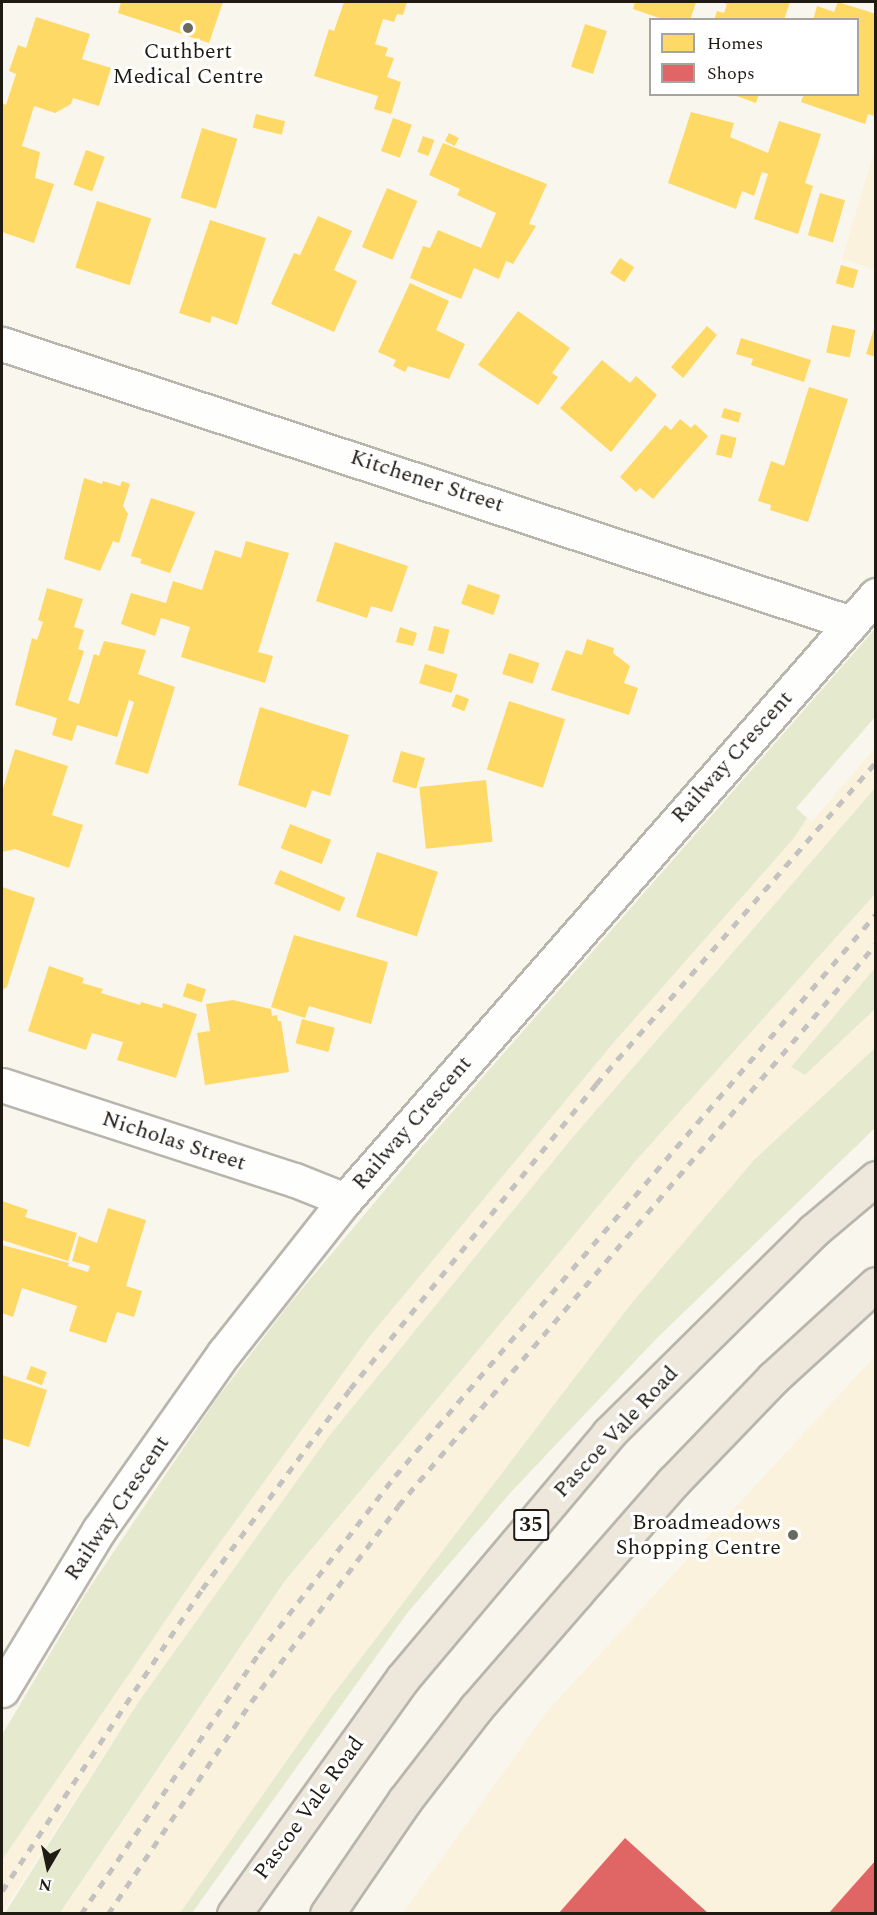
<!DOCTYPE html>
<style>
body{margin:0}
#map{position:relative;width:877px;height:1915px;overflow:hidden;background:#f9f6ee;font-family:Spectral,serif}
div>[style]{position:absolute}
.built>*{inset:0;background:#fbf2dd}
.green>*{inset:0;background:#e5eace}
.homes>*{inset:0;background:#ffd966;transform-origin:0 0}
.shops>*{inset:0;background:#e06666}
.roads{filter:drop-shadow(2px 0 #b8b5ad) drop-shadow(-2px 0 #b8b5ad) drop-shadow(0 2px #b8b5ad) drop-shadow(0 -2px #b8b5ad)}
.minor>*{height:33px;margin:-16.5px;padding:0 16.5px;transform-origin:16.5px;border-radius:16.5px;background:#fefefc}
.primary>*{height:33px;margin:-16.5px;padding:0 16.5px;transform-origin:16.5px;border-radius:16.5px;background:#eee8dc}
.rail>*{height:4.5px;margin-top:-2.25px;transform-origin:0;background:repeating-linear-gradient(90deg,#c3c2c0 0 8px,transparent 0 16px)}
.dots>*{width:16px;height:16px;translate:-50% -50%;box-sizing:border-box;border:3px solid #fff;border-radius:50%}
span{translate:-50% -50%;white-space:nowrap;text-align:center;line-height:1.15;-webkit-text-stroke:6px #fff;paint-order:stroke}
.shield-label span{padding:2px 4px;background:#fff;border:2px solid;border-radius:4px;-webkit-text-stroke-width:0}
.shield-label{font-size:21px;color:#1f1b13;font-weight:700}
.poi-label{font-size:22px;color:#1f1b13}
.right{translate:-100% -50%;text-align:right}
.street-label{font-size:22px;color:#1f1b13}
.frame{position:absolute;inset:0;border:3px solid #1f1b13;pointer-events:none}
.legend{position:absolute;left:649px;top:18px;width:210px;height:78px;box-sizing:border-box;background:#fff;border:2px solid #a5a4a1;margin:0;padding:8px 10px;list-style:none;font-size:18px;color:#1f1b13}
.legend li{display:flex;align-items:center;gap:12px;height:30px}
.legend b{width:30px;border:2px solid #a5a4a1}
.north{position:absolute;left:18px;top:1837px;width:60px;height:60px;-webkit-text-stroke:4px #fff;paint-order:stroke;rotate:189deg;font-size:16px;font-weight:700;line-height:24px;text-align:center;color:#1f1b13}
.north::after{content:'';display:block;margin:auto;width:21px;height:27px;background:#1f1b13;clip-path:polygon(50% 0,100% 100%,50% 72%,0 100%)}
</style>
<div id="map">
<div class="built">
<i style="clip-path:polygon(875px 148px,875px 270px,842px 259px)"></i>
<i style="clip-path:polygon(875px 748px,875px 788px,572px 1138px,329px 1436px,139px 1701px,2px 1913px,2px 1860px,198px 1573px,369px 1337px,615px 1041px,807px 818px,812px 821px)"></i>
<i style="clip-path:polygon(875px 894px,875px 968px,792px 1067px,805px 1075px,875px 1009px,875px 1048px,630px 1305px,332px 1696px,180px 1913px,60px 1914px,285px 1582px,640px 1156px)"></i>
<i style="clip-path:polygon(875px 1356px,875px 1913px,402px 1914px,548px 1710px)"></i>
</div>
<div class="green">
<i style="clip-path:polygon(875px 629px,875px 717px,796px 808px,807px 818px,794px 838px,615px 1041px,369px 1337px,198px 1573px,2px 1860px,2px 1735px,84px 1596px,215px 1401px,286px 1308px,412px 1158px)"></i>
<i style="clip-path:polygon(875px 788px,875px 894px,640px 1156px,285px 1581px,60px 1913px,5px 1913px,139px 1701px,329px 1436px,572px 1138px)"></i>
<i style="clip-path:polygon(875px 968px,875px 1009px,805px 1075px,791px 1067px)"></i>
<i style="clip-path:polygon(875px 1048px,875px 1128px,657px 1338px,511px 1492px,408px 1612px,192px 1913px,180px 1913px,332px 1696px,630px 1305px,754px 1160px)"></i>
</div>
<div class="homes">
<i style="clip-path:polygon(121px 2px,223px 2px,209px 43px,118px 13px)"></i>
<i style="clip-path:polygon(344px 2px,407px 2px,403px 15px,397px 14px,394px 22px,383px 19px,375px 44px,388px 48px,385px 56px,394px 58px,387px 77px,401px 82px,391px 114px,374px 109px,378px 96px,314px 76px,329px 29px,334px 31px)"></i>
<i style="clip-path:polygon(635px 2px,696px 2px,690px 20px,665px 20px,633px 9px)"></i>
<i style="clip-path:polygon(720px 2px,790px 2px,784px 20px,714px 20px,717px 11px,724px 13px,727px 4px)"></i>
<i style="clip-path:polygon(838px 2px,876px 14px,876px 110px,874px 116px,868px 114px,865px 124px,801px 102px,804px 94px,858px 94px,858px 20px,813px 20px,817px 6px,834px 12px)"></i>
<i style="clip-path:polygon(36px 17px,90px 34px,82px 59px,111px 68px,99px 106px,73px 98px,71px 104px,55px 113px,34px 106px,22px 146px,40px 152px,35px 178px,54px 184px,34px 243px,2px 232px,2px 103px,6px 105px,16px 74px,9px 71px,18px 45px,26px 48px)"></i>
<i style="left:585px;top:24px;width:23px;height:45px;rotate:18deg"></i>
<i style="clip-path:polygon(731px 94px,759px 94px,756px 103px)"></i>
<i style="clip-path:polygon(691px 112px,734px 123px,730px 137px,768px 153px,779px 121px,821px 134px,805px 183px,813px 186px,798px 234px,754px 219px,768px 174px,762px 172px,754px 196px,742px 191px,736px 209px,668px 183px)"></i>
<i style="left:256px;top:114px;width:30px;height:14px;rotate:14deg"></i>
<i style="left:393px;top:118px;width:20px;height:35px;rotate:20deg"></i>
<i style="left:202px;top:128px;width:37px;height:73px;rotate:17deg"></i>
<i style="left:449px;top:133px;width:11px;height:9px;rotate:27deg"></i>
<i style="left:423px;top:136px;width:12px;height:17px;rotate:20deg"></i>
<i style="clip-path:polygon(443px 143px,547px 184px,529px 224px,536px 226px,513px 264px,506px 261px,499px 279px,474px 268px,461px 299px,410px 278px,423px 246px,430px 248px,438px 230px,481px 248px,496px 213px,457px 195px,460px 189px,429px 175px)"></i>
<i style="left:86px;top:150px;width:20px;height:37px;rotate:20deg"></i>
<i style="left:387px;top:188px;width:33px;height:64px;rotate:23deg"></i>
<i style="left:820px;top:193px;width:26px;height:44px;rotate:16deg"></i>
<i style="left:97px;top:201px;width:57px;height:70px;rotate:18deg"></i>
<i style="clip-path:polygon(318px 216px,352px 231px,334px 270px,357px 281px,334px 332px,271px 304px,294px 253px,300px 255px)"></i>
<i style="clip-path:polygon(210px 220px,266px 238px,237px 325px,212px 316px,210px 323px,179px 313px)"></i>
<i style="left:620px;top:258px;width:17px;height:18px;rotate:33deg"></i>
<i style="left:841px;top:265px;width:18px;height:19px;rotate:16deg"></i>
<i style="clip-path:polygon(410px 283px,449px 301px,436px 330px,465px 344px,449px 379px,408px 366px,405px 372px,393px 366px,396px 360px,378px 352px)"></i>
<i style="clip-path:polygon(518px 311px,570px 348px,552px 373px,558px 377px,538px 405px,478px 365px)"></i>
<i style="left:832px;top:325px;width:24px;height:28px;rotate:12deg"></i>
<i style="clip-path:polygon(875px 325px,876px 325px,876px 357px,866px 354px)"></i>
<i style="clip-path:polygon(707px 326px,717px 335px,683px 378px,671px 367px)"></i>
<i style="clip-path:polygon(741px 338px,811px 360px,804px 382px,751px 365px,753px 359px,736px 354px)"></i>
<i style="clip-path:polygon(602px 360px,630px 383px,636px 376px,657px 395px,611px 452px,560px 408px)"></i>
<i style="clip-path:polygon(809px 387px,848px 399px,808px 522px,770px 510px,771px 505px,758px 501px,771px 461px,784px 466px)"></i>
<i style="left:724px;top:408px;width:18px;height:10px;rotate:16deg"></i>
<i style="clip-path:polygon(680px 419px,691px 428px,695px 424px,708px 436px,653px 499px,640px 488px,636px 492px,620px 477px,665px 425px,671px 430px)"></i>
<i style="left:721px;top:434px;width:16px;height:21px;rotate:14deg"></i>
<i style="clip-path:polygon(84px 478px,102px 484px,103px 481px,120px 486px,122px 481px,130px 484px,123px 506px,128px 514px,119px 543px,113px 541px,100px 571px,64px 559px)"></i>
<i style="clip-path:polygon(151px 498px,195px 512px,170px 573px,140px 563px,142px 559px,131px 556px)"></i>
<i style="clip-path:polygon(246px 541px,289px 553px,258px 652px,273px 656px,265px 683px,181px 657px,190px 627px,161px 618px,155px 636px,121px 624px,131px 593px,166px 603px,173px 581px,202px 590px,215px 550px,241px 558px)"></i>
<i style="clip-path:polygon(335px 542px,408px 566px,392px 612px,371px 606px,367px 618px,316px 601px)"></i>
<i style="left:468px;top:584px;width:34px;height:21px;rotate:19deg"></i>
<i style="clip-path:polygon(47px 588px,83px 599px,74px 627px,84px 630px,78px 649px,84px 651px,68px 700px,79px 704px,94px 654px,99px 656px,104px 641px,146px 650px,138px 674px,175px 687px,148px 774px,115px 764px,134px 702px,129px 700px,117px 737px,77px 725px,72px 741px,52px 735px,57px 718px,15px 705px,32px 638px,37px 640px,43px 622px,38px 620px)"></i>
<i style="left:434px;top:626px;width:16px;height:25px;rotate:14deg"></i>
<i style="clip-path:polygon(400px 627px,417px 633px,413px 646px,396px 642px)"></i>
<i style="clip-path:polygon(587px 639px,614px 648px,613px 653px,630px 666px,624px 683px,638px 688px,629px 715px,551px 690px,566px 650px,582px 655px)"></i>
<i style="left:509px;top:653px;width:32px;height:22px;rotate:18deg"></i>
<i style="left:425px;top:664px;width:34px;height:20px;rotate:17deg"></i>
<i style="left:456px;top:694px;width:14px;height:13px;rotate:21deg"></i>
<i style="left:509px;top:701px;width:59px;height:72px;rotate:18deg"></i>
<i style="clip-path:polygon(260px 707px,349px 735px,330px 796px,312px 790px,306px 808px,238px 785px)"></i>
<i style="clip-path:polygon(15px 749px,68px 766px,52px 815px,83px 825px,69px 868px,15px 849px,2px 852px,2px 792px)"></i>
<i style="left:401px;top:751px;width:25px;height:32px;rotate:16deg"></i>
<i style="left:486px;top:780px;width:62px;height:67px;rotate:84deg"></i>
<i style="left:290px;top:824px;width:44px;height:26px;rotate:21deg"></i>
<i style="left:377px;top:852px;width:64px;height:68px;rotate:18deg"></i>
<i style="left:280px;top:870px;width:71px;height:15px;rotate:23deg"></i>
<i style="clip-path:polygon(2px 887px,35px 898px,7px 987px,2px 990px)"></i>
<i style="clip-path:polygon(294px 935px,388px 962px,371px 1024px,309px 1006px,305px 1018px,271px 1007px)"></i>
<i style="clip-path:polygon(49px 966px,84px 978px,82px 983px,103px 989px,101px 993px,140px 1005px,141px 1002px,162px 1008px,163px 1003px,197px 1014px,176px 1078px,117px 1060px,123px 1042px,92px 1033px,86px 1050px,28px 1031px)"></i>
<i style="left:187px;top:983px;width:20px;height:14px;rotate:18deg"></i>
<i style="clip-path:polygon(233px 1000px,271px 1009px,272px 1016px,277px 1015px,278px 1021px,281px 1021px,289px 1072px,205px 1085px,197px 1033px,210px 1031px,206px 1004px)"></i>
<i style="left:302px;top:1019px;width:34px;height:25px;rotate:15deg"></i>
<i style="clip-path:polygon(2px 1201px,28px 1210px,25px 1217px,77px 1233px,68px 1261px,2px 1240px)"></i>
<i style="clip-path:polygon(108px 1208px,146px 1220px,126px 1286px,142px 1291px,134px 1317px,117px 1312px,106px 1343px,69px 1331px,77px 1306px,22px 1288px,13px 1317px,2px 1313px,2px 1245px,69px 1263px,68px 1266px,88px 1272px,90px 1266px,72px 1261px,79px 1236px,97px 1243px)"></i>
<i style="left:31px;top:1366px;width:17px;height:14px;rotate:21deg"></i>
<i style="clip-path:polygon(2px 1375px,47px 1390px,29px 1447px,2px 1438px)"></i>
</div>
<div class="shops">
<i style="clip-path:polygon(625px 1838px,709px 1914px,558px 1914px)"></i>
<i style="clip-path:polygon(876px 1860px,876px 1914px,828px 1914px)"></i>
</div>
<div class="roads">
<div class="minor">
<i style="left:2px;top:344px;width:894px;rotate:18.19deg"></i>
<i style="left:2px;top:1085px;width:308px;rotate:18deg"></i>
<i style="left:295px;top:1180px;width:54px;rotate:21.8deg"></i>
<i style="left:2px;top:1690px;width:187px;rotate:-58.8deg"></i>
<i style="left:99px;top:1530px;width:217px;rotate:-54.8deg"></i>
<i style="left:224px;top:1353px;width:195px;rotate:-51.7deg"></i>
<i style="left:345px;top:1200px;width:805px;rotate:-48.73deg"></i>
</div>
<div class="primary">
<i style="left:234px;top:1914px;width:290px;rotate:-54.4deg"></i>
<i style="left:403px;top:1678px;width:320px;rotate:-49.9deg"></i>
<i style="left:609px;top:1433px;width:287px;rotate:-44.7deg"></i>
<i style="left:813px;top:1231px;width:82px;rotate:-40.1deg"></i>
<i style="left:327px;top:1914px;width:138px;rotate:-55.6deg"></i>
<i style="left:405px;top:1800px;width:116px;rotate:-52.3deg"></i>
<i style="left:476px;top:1708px;width:152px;rotate:-49deg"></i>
<i style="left:576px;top:1593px;width:147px;rotate:-48.9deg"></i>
<i style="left:673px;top:1482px;width:144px;rotate:-46.1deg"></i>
<i style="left:773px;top:1378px;width:139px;rotate:-42.4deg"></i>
</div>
</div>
<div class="rail">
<i style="left:2px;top:1891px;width:362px;rotate:-56.5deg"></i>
<i style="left:202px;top:1589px;width:249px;rotate:-53.5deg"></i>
<i style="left:350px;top:1389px;width:392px;rotate:-51.1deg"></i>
<i style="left:596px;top:1084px;width:427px;rotate:-49deg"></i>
<i style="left:81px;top:1914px;width:316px;rotate:-55.7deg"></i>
<i style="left:259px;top:1653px;width:223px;rotate:-52.5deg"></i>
<i style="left:395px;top:1476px;width:740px;rotate:-49.44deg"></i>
<i style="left:108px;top:1914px;width:256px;rotate:-56deg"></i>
<i style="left:251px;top:1702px;width:245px;rotate:-53.1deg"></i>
<i style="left:398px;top:1506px;width:738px;rotate:-49.62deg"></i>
</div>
<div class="dots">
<i style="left:188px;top:28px;background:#6b6860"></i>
<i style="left:793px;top:1535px;background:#6b6860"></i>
</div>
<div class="shield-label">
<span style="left:531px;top:1525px">35</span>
</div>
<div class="poi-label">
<span style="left:188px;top:64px">Cuthbert<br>Medical Centre</span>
<span class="right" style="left:781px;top:1535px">Broadmeadows<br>Shopping Centre</span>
</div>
<div class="street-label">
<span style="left:427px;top:481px;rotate:18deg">Kitchener Street</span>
<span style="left:732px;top:757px;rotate:-48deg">Railway Crescent</span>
<span style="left:412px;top:1123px;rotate:-49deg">Railway Crescent</span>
<span style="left:174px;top:1141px;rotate:18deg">Nicholas Street</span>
<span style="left:616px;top:1432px;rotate:-47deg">Pascoe Vale Road</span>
<span style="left:117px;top:1508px;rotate:-56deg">Railway Crescent</span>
<span style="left:309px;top:1808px;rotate:-54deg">Pascoe Vale Road</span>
</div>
<div class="frame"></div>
<ul class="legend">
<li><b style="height:16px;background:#ffd966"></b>Homes</li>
<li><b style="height:16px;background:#e06666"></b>Shops</li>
</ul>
<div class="north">N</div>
</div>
